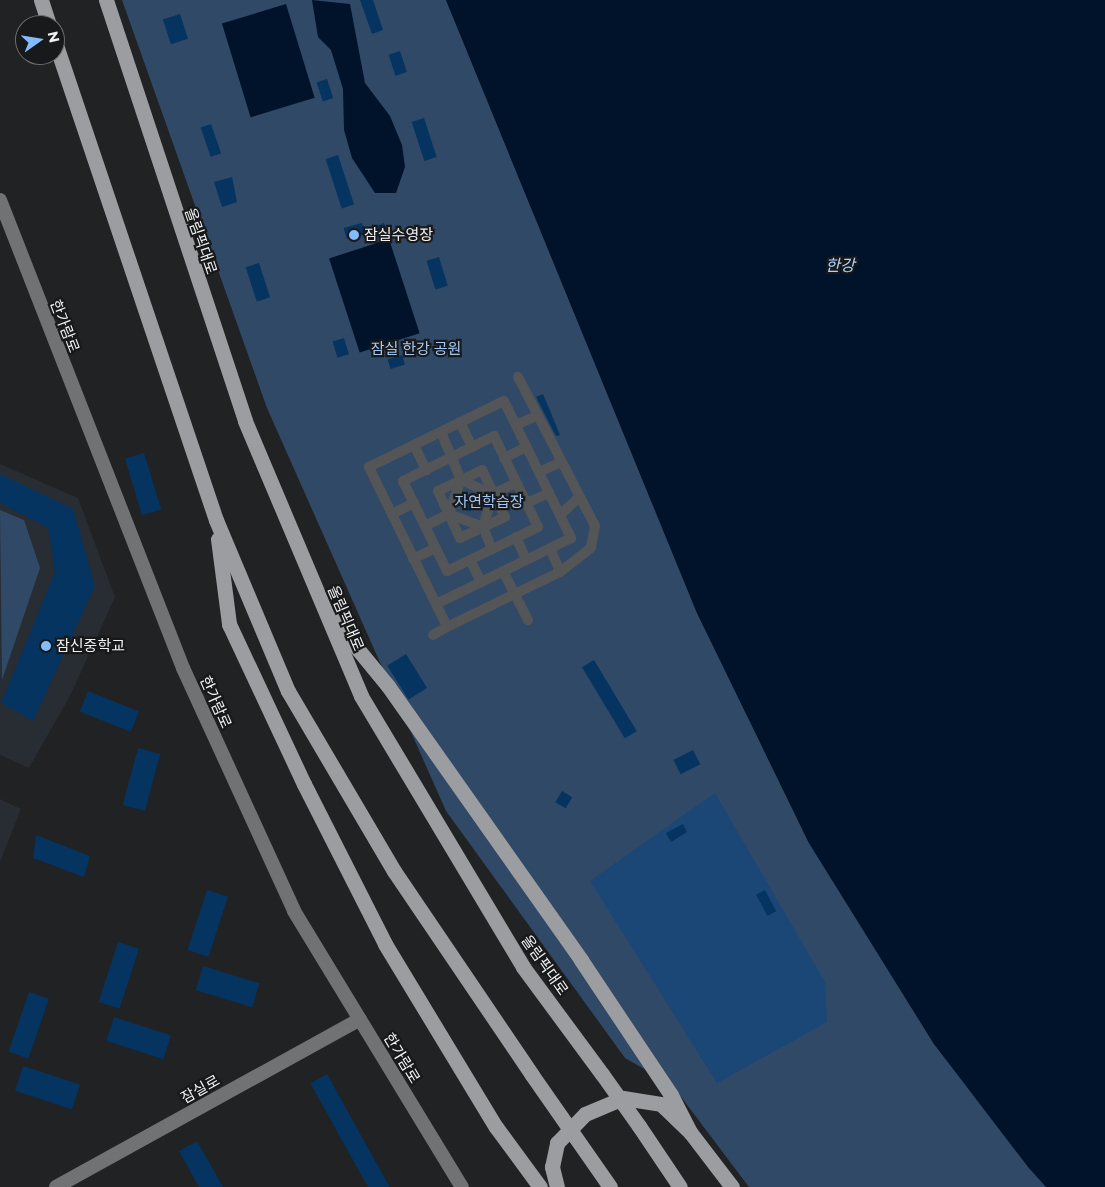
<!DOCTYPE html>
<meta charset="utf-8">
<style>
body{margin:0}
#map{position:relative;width:1105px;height:1187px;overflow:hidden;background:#202224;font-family:Montserrat,"Noto Sans KR",sans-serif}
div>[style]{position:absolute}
.built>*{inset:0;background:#272d33}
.green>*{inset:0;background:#304966}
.forest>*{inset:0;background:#1b4776}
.water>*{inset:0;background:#00132a;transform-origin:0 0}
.building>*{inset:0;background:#053461;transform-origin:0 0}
.street>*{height:10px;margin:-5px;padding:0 5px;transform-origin:5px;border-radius:5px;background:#545557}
.secondary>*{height:14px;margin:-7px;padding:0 7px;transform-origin:7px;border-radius:7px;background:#717274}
.highway>*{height:15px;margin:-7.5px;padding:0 7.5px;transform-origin:7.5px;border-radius:7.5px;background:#9b9da0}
.highway-bridge>*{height:15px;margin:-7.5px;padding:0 7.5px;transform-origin:7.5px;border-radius:7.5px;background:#9b9da0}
.dots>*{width:14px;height:14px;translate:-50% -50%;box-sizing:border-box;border:2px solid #17191b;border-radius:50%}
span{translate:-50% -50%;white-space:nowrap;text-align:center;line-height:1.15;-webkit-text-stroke:4.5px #17191b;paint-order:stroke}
.poi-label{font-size:15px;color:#eff1f2}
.left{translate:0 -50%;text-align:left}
.street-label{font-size:15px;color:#eff1f2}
.park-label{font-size:15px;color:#a3c8f4}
.water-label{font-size:16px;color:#add3fe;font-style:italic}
.north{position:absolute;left:15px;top:15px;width:50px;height:50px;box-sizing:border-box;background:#17191b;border:1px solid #6d6f71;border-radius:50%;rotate:77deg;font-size:14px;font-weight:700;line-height:20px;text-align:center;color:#eff1f2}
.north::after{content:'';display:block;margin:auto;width:18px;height:22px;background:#84bcfb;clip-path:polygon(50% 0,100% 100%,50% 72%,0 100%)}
</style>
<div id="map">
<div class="built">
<i style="clip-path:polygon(0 464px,78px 498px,115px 597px,70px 696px,29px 768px,0 755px)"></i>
<i style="clip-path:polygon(0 799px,21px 809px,0 862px)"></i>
</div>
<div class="green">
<i style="clip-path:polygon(122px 0,446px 0,697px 613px,809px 843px,934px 1044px,1046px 1187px,749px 1187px,672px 1085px,625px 1058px,446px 811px,267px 408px)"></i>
<i style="clip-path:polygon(0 510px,24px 520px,40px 568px,2px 680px)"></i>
</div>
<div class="forest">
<i style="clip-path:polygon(715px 793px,825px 982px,827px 1022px,717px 1083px,590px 881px)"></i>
</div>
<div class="water">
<i style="clip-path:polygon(312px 0,350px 4px,365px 83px,390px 116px,402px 145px,405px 167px,396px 193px,375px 193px,352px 158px,344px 130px,343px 89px,331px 50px,318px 37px)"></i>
<i style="clip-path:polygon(446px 0,1105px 0,1105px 1187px,1046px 1187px,1028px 1167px,934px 1044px,809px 843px,697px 613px)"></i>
<i style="left:286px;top:4px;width:98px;height:67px;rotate:73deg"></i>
<i style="left:389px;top:239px;width:99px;height:63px;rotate:72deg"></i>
</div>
<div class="building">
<i style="clip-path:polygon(360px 0,373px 0,383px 30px,372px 34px)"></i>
<i style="left:180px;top:14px;width:26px;height:18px;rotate:72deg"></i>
<i style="left:400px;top:51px;width:22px;height:12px;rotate:72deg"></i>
<i style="left:327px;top:79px;width:20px;height:11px;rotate:72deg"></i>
<i style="left:424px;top:118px;width:41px;height:13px;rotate:72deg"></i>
<i style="left:211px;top:124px;width:31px;height:11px;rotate:71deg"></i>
<i style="left:338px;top:155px;width:52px;height:13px;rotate:72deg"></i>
<i style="clip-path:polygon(232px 177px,237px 202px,222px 207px,214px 182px)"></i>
<i style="left:362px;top:223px;width:11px;height:19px;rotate:75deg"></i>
<i style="left:384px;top:223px;width:11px;height:19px;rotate:68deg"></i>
<i style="left:439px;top:257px;width:30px;height:13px;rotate:73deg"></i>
<i style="left:259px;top:263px;width:36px;height:14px;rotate:72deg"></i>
<i style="left:344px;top:338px;width:17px;height:12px;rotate:73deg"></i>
<i style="left:402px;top:355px;width:10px;height:15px;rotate:73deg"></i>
<i style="clip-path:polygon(543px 394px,560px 435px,556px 436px,536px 397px)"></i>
<i style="left:144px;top:453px;width:59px;height:20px;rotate:73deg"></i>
<i style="clip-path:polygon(0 474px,73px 509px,95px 586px,33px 721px,1px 703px,55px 572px,48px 528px,0 503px)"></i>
<i style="left:473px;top:496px;width:12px;height:11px;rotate:66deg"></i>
<i style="left:406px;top:654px;width:40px;height:22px;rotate:58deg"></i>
<i style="left:594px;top:660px;width:83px;height:14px;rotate:59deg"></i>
<i style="left:88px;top:691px;width:55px;height:22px;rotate:22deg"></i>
<i style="left:138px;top:748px;width:23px;height:59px;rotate:15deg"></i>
<i style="left:693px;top:750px;width:16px;height:22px;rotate:63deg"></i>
<i style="left:562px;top:791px;width:12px;height:13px;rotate:31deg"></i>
<i style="clip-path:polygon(683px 824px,687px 832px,671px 842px,666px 833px)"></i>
<i style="clip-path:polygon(36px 835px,90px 856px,84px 877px,33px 858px)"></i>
<i style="left:207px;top:890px;width:22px;height:63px;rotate:18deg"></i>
<i style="left:765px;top:890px;width:24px;height:10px;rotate:62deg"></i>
<i style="left:118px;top:942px;width:22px;height:63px;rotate:18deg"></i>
<i style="left:203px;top:966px;width:59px;height:25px;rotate:17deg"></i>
<i style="left:29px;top:992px;width:21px;height:63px;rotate:19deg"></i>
<i style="left:114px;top:1017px;width:60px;height:25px;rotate:18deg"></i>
<i style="left:23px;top:1066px;width:60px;height:26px;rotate:18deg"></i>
<i style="left:327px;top:1074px;width:129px;height:19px;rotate:61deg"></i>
<i style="clip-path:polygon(197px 1141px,223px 1187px,199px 1187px,179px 1151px)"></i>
</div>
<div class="street">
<i style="left:504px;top:401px;width:153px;rotate:63.9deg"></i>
<i style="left:571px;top:538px;width:150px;rotate:153.9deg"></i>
<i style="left:436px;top:604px;width:153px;rotate:-116.1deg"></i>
<i style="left:369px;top:467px;width:150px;rotate:-26.1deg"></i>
<i style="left:460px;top:422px;width:28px;rotate:64deg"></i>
<i style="left:516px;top:425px;width:22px;rotate:-24deg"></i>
<i style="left:441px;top:432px;width:52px;rotate:67.4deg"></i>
<i style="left:494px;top:436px;width:101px;rotate:64.2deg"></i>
<i style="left:538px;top:527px;width:101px;rotate:154.2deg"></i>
<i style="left:447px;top:571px;width:100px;rotate:-116.1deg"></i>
<i style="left:403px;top:481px;width:102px;rotate:-26.3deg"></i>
<i style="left:414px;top:445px;width:28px;rotate:64deg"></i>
<i style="left:504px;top:458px;width:25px;rotate:-26deg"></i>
<i style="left:482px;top:470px;width:52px;rotate:63.9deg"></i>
<i style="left:505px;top:517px;width:50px;rotate:155deg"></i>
<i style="left:460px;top:538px;width:52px;rotate:-115.1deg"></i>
<i style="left:438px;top:491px;width:49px;rotate:-25.5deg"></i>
<i style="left:539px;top:472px;width:22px;rotate:-24deg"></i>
<i style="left:493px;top:494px;width:25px;rotate:-26deg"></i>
<i style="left:526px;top:503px;width:25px;rotate:-23deg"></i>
<i style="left:392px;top:514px;width:25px;rotate:-27deg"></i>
<i style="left:560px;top:515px;width:26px;rotate:-43deg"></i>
<i style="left:425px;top:526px;width:27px;rotate:-27deg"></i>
<i style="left:449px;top:514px;width:36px;rotate:-71deg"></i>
<i style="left:461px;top:480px;width:35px;rotate:24deg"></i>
<i style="left:493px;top:494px;width:34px;rotate:107deg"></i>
<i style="left:483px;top:527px;width:36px;rotate:-159deg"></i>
<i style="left:483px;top:527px;width:24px;rotate:68deg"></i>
<i style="left:516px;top:537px;width:24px;rotate:66deg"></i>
<i style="left:550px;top:548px;width:26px;rotate:67deg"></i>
<i style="left:413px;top:559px;width:25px;rotate:-26deg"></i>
<i style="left:470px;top:560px;width:25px;rotate:63deg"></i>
<i style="left:503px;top:571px;width:55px;rotate:63deg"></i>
<i style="left:436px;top:604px;width:25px;rotate:64deg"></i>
<i style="left:447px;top:627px;width:126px;rotate:-26deg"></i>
<i style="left:560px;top:572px;width:39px;rotate:-38deg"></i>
<i style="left:591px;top:548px;width:22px;rotate:-80deg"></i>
<i style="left:595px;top:526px;width:168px;rotate:-117.3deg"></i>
<i style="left:433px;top:635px;width:16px;rotate:-30deg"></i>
</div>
<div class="secondary">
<i style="left:0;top:200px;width:503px;rotate:68.64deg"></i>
<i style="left:183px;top:668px;width:267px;rotate:65.4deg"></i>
<i style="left:294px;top:911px;width:323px;rotate:58.7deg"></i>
<i style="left:56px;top:1187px;width:347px;rotate:-28.9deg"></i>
</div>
<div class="highway">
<i style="left:41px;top:0;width:26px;rotate:72deg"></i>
<i style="left:106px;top:0;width:443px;rotate:71.7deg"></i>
<i style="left:245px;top:421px;width:298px;rotate:67.1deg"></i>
<i style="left:361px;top:696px;width:316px;rotate:59.1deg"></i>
<i style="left:523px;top:967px;width:133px;rotate:53.6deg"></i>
<i style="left:55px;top:42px;width:504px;rotate:71.39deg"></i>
<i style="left:216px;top:520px;width:186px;rotate:67.2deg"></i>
<i style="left:288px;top:691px;width:209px;rotate:59.5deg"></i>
<i style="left:394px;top:871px;width:246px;rotate:55.9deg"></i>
<i style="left:218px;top:539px;width:86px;rotate:82.6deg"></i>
<i style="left:229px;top:624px;width:177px;rotate:64.9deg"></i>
<i style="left:304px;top:784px;width:179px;rotate:63.1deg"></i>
<i style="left:385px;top:944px;width:214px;rotate:58.8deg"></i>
<i style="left:496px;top:1127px;width:74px;rotate:53.7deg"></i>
<i style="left:333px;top:619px;width:87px;rotate:50.6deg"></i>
<i style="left:388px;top:686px;width:335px;rotate:54.8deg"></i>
<i style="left:581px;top:960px;width:162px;rotate:56.3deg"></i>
<i style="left:671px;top:1095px;width:42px;rotate:62.8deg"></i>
<i style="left:639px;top:1126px;width:73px;rotate:56.1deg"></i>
<i style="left:557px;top:1187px;width:21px;rotate:-104deg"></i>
<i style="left:552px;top:1167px;width:25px;rotate:-78deg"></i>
<i style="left:557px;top:1143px;width:40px;rotate:-46deg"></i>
<i style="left:585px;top:1114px;width:41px;rotate:-22.8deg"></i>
<i style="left:623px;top:1098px;width:38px;rotate:9deg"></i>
<i style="left:661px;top:1104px;width:40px;rotate:44deg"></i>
<i style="left:690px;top:1132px;width:69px;rotate:52.6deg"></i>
</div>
<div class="highway-bridge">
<i style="left:602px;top:1074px;width:64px;rotate:54.6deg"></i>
<i style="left:532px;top:1075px;width:136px;rotate:55.1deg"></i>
</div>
<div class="dots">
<i style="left:354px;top:235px;background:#84bcfb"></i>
<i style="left:46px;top:646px;background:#84bcfb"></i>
</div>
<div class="poi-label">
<span class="left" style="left:364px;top:235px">잠실수영장</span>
<span class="left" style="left:56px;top:646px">잠신중학교</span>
</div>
<div class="street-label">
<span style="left:201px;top:241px;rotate:71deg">올림픽대로</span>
<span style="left:65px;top:326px;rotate:69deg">한가람로</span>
<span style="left:346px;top:618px;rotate:67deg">올림픽대로</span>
<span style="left:216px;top:702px;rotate:66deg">한가람로</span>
<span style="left:545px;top:965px;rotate:55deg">올림픽대로</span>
<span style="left:402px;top:1058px;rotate:59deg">한가람로</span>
<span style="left:200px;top:1089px;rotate:-29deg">잠실로</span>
</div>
<div class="park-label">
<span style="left:416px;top:349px">잠실 한강 공원</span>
<span style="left:489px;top:502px">자연학습장</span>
</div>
<div class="water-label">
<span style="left:840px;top:266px">한강</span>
</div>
<div class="north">N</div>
</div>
